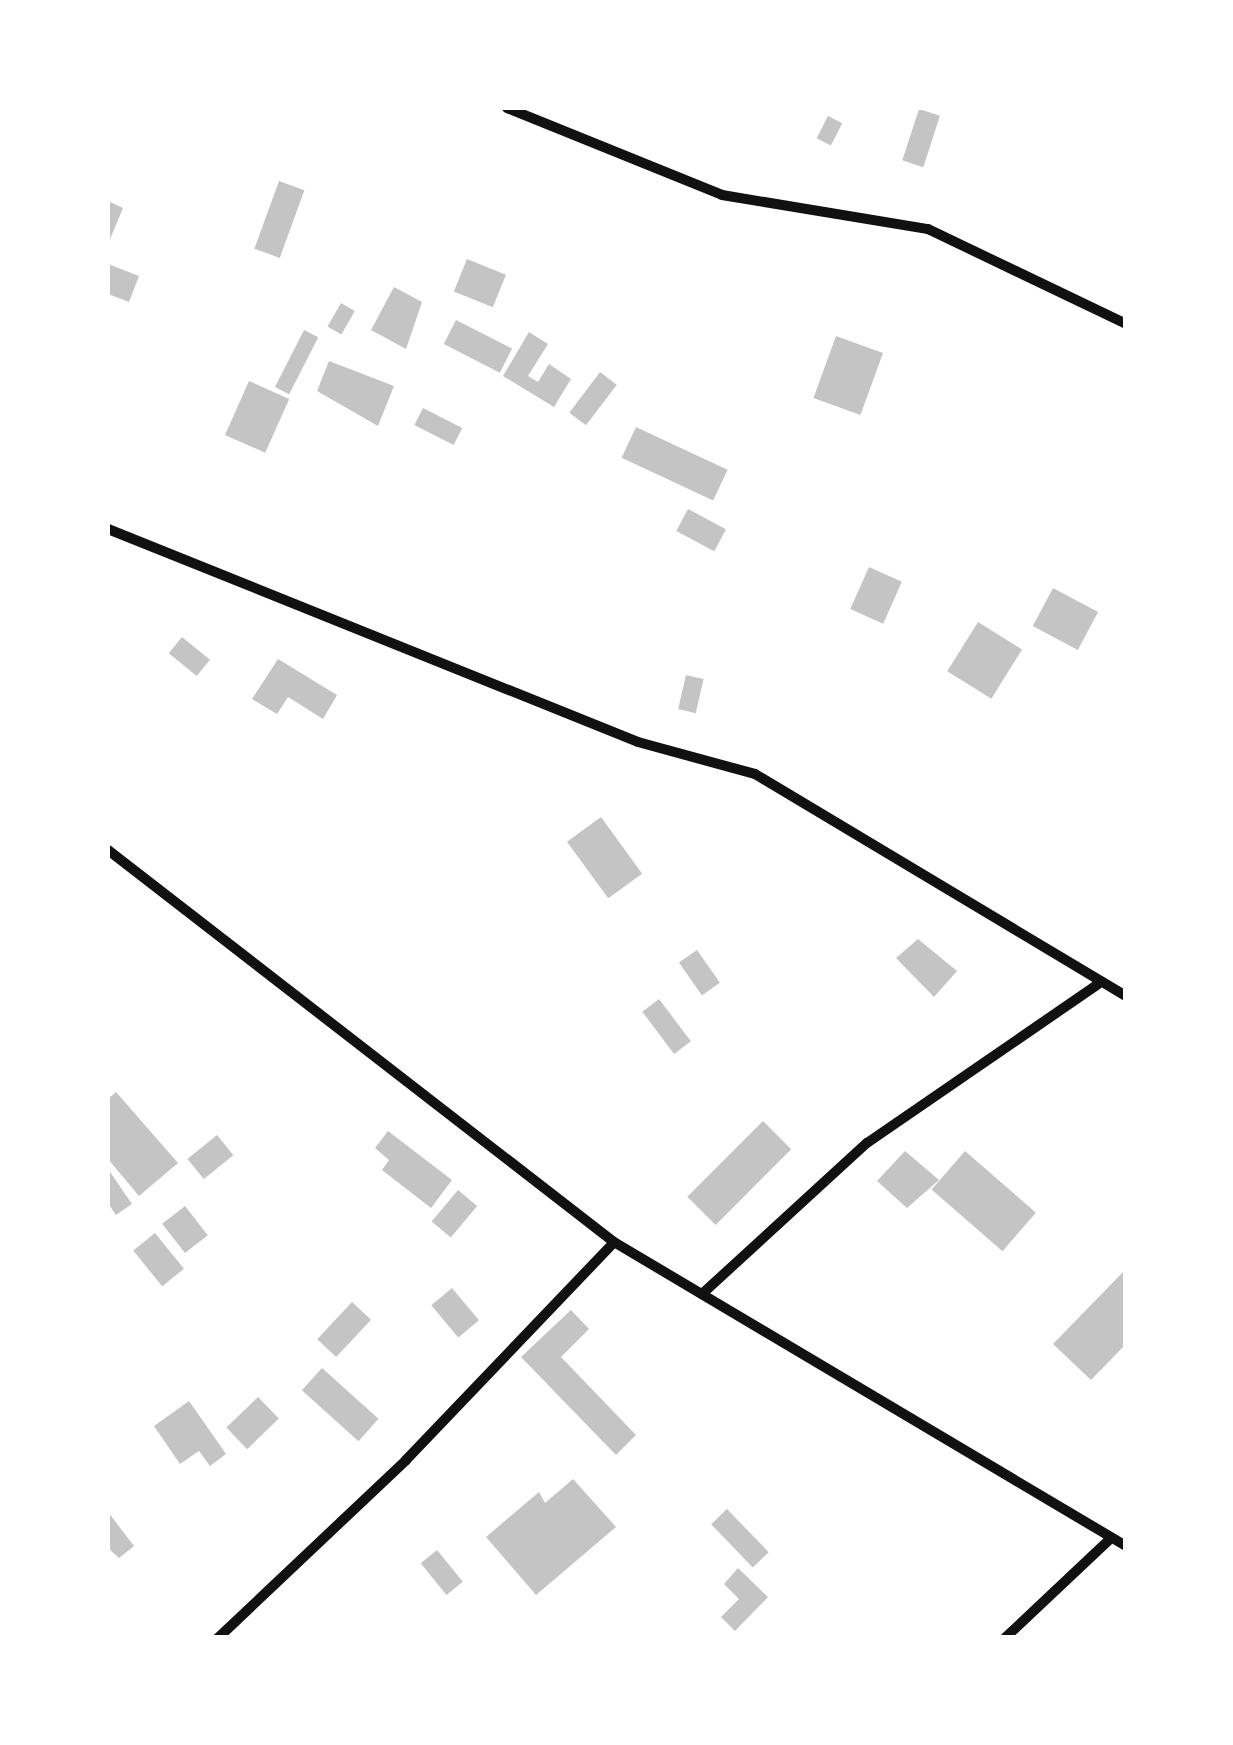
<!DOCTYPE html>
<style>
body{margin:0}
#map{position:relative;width:1233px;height:1745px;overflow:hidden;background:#fff;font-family:Mulish,sans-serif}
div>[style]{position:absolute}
.building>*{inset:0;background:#c4c4c4;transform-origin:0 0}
.minor>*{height:10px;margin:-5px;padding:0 5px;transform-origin:5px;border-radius:5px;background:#111}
span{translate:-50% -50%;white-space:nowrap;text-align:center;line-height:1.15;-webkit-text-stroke:8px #fff;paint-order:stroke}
.frame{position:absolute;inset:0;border:110px solid #fff;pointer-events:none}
</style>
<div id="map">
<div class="building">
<i style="left:919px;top:109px;width:22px;height:54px;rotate:18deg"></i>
<i style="left:828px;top:116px;width:16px;height:25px;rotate:27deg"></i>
<i style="left:279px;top:181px;width:27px;height:72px;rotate:20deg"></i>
<i style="clip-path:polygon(108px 201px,123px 208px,108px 244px)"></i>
<i style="left:467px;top:259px;width:42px;height:35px;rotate:22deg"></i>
<i style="clip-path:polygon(108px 264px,139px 276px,129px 302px,108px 294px)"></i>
<i style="clip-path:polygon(394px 287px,422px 302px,406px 349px,371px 330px)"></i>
<i style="left:341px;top:303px;width:16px;height:27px;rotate:30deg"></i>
<i style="left:456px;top:320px;width:63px;height:27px;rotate:27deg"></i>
<i style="left:304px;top:330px;width:16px;height:64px;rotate:27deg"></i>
<i style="clip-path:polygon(529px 332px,548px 344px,528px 376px,538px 382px,549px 364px,571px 379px,554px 407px,503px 376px)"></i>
<i style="left:836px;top:336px;width:50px;height:66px;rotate:20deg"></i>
<i style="clip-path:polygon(329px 361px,394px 386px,378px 426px,317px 391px)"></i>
<i style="left:600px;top:372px;width:21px;height:51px;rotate:37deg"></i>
<i style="left:249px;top:381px;width:44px;height:59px;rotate:24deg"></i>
<i style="left:423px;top:408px;width:44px;height:19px;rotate:27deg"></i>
<i style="left:636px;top:427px;width:101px;height:34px;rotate:25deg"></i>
<i style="left:688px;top:509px;width:43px;height:25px;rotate:28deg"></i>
<i style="left:869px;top:567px;width:36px;height:46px;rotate:24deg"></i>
<i style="left:1053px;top:588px;width:51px;height:43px;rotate:28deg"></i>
<i style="left:978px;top:622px;width:52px;height:58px;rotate:32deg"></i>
<i style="left:182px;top:637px;width:36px;height:21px;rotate:39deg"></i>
<i style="clip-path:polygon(278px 659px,337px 695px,323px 719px,288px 697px,277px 714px,252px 699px)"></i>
<i style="left:686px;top:675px;width:18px;height:35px;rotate:13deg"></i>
<i style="left:601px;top:817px;width:70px;height:42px;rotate:54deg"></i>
<i style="clip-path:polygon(918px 939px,957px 971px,934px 997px,896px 958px)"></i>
<i style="left:697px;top:950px;width:40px;height:22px;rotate:55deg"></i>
<i style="left:659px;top:999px;width:53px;height:21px;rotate:53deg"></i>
<i style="clip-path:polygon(116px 1092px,178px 1163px,139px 1196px,108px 1159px,108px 1099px)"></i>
<i style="left:763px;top:1121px;width:40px;height:107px;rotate:45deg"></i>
<i style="clip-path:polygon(388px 1131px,452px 1180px,431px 1208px,382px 1170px,389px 1160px,375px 1148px)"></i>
<i style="left:217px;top:1135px;width:26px;height:38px;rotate:51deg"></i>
<i style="clip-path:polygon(905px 1151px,939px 1180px,907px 1208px,877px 1181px)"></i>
<i style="left:965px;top:1151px;width:94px;height:51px;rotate:41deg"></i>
<i style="clip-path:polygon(108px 1169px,132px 1204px,116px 1215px,108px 1203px)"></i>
<i style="left:458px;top:1190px;width:25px;height:41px;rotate:40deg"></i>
<i style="left:185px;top:1206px;width:37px;height:29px;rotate:52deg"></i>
<i style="left:155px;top:1233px;width:46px;height:28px;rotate:51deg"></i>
<i style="clip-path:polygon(1126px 1269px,1126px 1344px,1091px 1380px,1053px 1344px)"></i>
<i style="left:452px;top:1288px;width:42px;height:27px;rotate:50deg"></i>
<i style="left:352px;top:1302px;width:26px;height:51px;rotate:43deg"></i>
<i style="clip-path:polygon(571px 1310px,589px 1329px,561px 1357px,636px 1435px,616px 1455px,521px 1357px)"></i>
<i style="left:322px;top:1368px;width:76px;height:30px;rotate:42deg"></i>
<i style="left:258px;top:1397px;width:30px;height:44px;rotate:46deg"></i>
<i style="clip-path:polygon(189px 1401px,226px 1454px,210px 1466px,199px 1451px,180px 1464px,154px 1426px)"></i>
<i style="clip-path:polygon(573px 1479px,616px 1527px,536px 1595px,486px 1537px,539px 1492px,545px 1503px)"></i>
<i style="left:727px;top:1509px;width:60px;height:22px;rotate:46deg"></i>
<i style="clip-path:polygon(108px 1512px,134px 1546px,119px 1558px,108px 1548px)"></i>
<i style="left:437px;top:1550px;width:41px;height:21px;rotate:51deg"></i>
<i style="clip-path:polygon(738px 1568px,768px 1597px,735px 1631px,721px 1617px,739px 1599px,724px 1584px)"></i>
</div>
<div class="minor">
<i style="left:507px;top:108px;width:232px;rotate:22deg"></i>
<i style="left:722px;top:195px;width:209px;rotate:9.4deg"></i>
<i style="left:928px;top:229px;width:220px;rotate:25.6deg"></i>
<i style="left:108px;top:529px;width:571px;rotate:21.89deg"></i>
<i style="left:638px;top:742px;width:121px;rotate:15.3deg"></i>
<i style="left:755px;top:774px;width:432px;rotate:30.9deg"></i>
<i style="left:108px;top:850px;width:640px;rotate:37.77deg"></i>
<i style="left:614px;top:1242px;width:595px;rotate:30.7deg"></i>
<i style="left:702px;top:1294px;width:224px;rotate:-42.5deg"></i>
<i style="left:867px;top:1143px;width:280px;rotate:-34.5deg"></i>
<i style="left:218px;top:1638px;width:259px;rotate:-43.4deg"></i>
<i style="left:406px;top:1460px;width:301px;rotate:-46.3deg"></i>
<i style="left:1005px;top:1638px;width:146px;rotate:-43.3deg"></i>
</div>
<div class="frame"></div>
</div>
